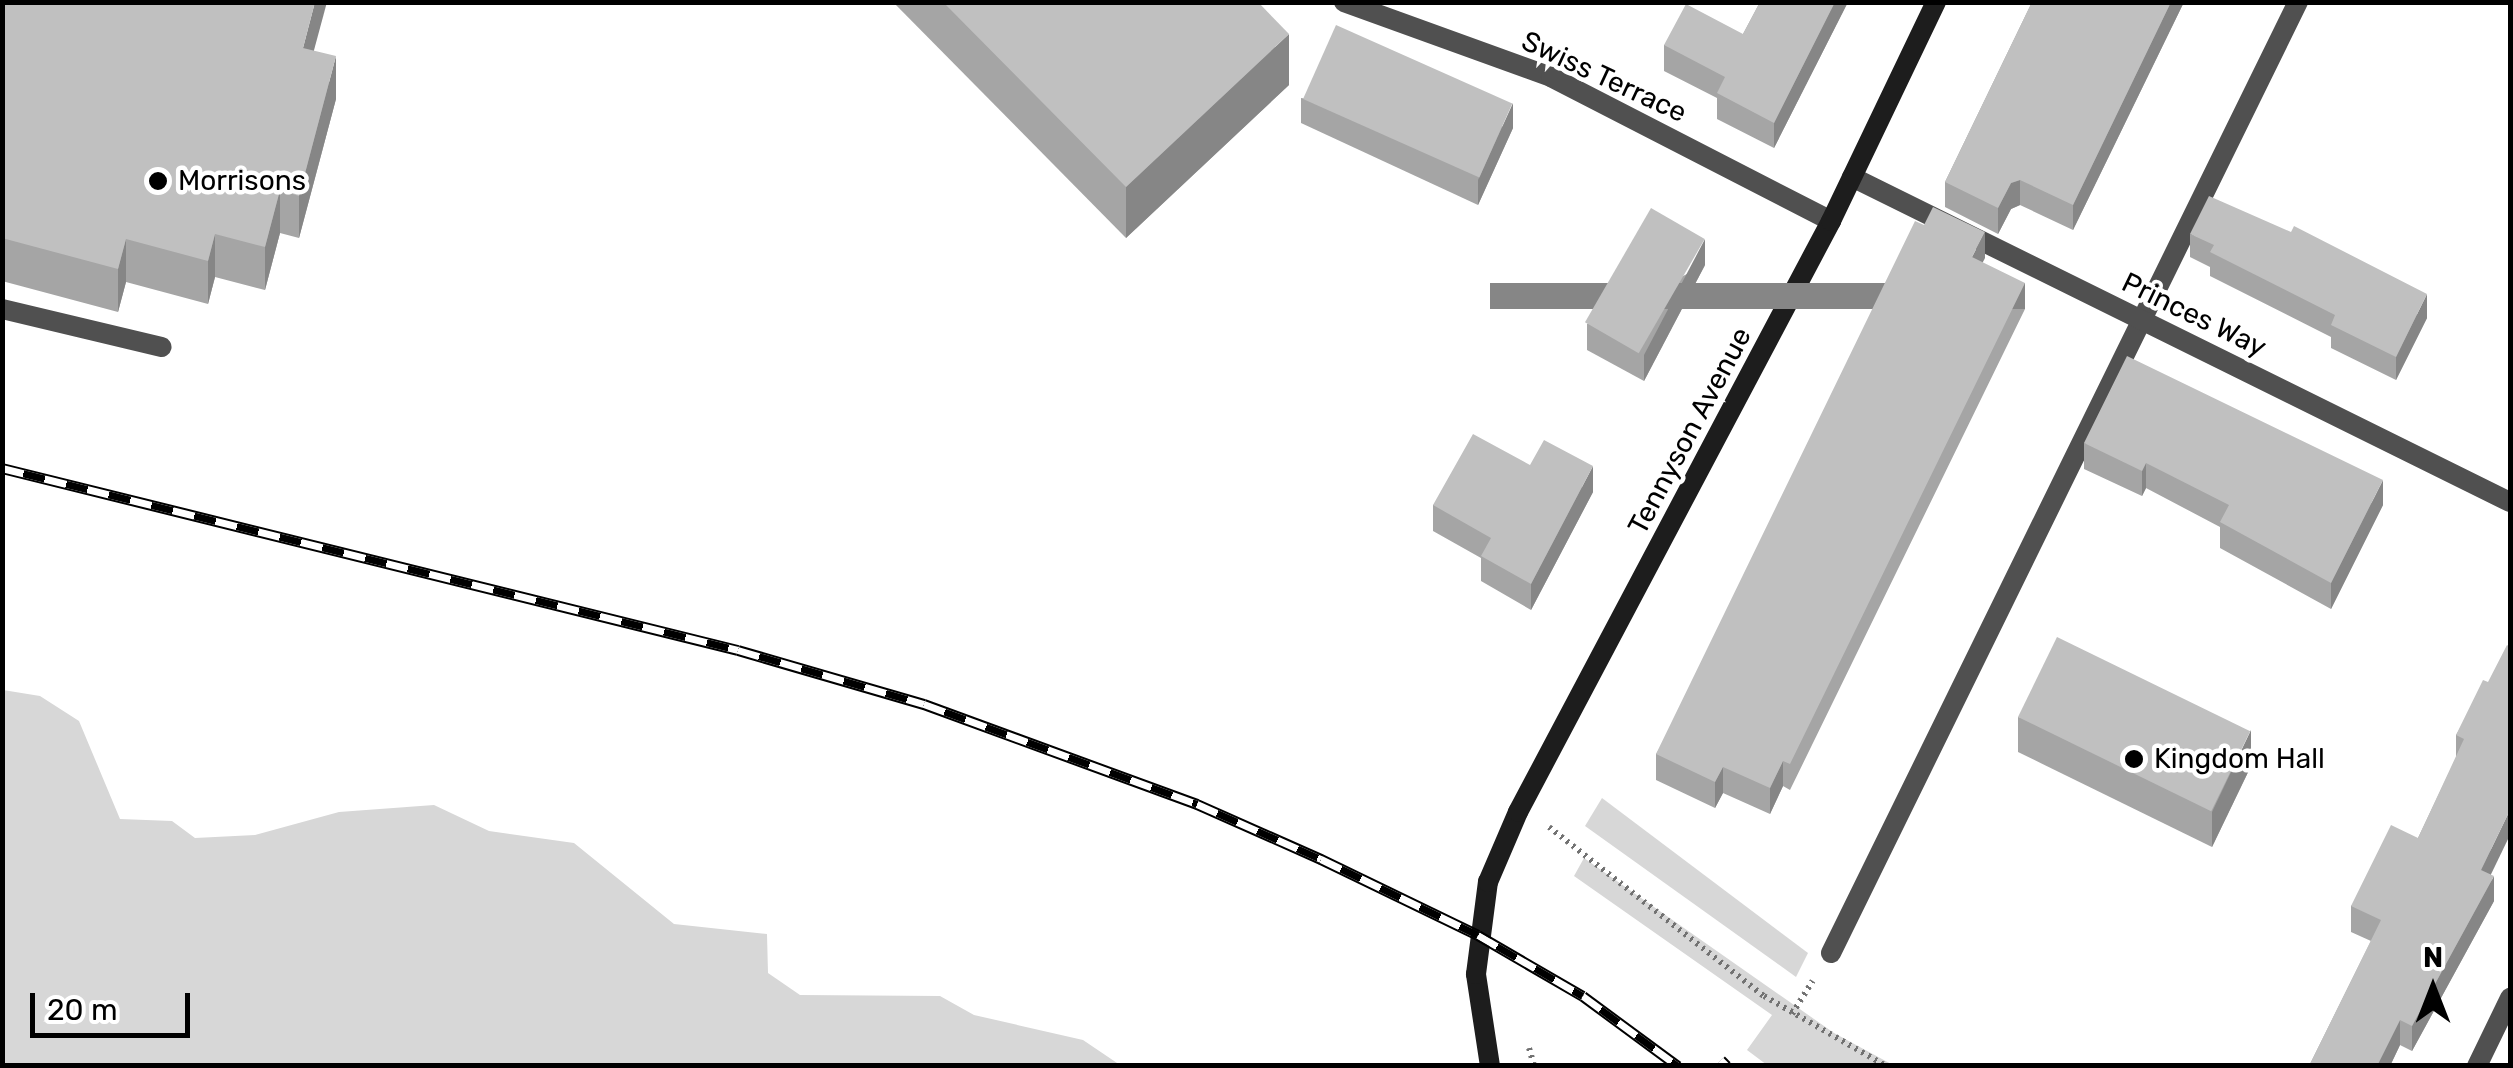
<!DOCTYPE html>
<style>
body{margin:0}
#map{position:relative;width:2513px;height:1068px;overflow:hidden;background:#fff;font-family:Rubik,sans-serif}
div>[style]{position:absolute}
.green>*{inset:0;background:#d7d7d7}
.path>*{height:6px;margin-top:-3px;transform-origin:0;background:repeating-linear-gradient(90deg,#727272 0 2.5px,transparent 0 7.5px)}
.service>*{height:20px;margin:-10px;padding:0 10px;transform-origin:10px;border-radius:10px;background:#505050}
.minor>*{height:20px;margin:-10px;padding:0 10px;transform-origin:10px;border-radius:10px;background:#505050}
.secondary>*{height:20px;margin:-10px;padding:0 10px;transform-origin:10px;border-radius:10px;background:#1d1d1d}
.rail>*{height:11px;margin-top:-5.5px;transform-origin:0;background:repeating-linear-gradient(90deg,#fff 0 22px,#000 0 44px);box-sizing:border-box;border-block:2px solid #000}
.wall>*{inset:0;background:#a5a5a5}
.shaded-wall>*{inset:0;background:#868686;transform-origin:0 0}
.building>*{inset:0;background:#c0c0c0;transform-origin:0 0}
.dots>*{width:28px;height:28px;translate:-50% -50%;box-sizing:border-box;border:5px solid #fff;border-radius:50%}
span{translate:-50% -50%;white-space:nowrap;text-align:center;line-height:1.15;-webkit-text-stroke:9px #fff;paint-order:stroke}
.street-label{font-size:28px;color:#000}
.poi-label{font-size:28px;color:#000}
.left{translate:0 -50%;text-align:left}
.frame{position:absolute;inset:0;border:5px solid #000;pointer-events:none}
.north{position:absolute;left:2383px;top:938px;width:100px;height:100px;-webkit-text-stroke:8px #fff;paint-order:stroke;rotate:0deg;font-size:28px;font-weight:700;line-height:40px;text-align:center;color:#000}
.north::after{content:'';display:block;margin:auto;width:35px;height:45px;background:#000;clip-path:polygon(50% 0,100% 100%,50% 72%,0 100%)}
.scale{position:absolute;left:30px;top:993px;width:160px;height:45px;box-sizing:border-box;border:5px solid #000;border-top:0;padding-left:12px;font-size:30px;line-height:35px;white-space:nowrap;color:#000;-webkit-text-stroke:8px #fff;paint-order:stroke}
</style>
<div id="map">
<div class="green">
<i style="clip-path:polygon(3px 690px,40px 696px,79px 721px,120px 819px,172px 821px,195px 838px,255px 835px,339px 812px,434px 805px,489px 831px,574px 843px,674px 924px,767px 934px,768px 973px,800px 995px,940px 996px,974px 1015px,1083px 1040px,1120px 1065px,3px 1065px)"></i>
<i style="clip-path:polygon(1602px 798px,1808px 953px,1796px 977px,1585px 826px)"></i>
<i style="clip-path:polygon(1584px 858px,1834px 1033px,1893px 1065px,1767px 1065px,1747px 1050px,1772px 1015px,1574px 876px)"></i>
</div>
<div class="path">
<i style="left:1549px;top:827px;width:273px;rotate:38.2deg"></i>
<i style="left:1764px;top:996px;width:141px;rotate:29.8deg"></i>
<i style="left:1792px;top:1014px;width:39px;rotate:-58deg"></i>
<i style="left:1529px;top:1048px;width:19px;rotate:74deg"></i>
</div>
<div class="service">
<i style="left:2px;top:309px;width:164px;rotate:13.4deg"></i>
<i style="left:1831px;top:953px;width:1059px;rotate:-63.85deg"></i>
</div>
<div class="minor">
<i style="left:1344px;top:2px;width:220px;rotate:19.9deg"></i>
<i style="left:1551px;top:77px;width:315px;rotate:27.2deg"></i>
<i style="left:1852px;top:177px;width:734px;rotate:26.29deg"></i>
<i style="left:2477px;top:1066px;width:76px;rotate:-64.1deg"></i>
</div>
<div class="secondary">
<i style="left:1490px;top:1066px;width:93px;rotate:-98.7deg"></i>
<i style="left:1476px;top:974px;width:93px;rotate:-82.6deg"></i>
<i style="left:1488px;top:882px;width:76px;rotate:-66.8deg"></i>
<i style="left:1518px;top:812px;width:669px;rotate:-62.09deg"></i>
<i style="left:1831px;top:221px;width:243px;rotate:-64.4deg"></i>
</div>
<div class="rail">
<i style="left:2px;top:468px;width:758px;rotate:13.89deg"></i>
<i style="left:738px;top:650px;width:194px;rotate:16.2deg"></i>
<i style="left:924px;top:704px;width:291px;rotate:20.1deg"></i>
<i style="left:1197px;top:804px;width:136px;rotate:23.9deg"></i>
<i style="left:1321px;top:859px;width:174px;rotate:25.8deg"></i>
<i style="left:1478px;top:935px;width:121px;rotate:30.2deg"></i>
<i style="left:1583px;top:996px;width:118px;rotate:36.4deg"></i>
<i style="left:1721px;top:1060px;width:8px;rotate:45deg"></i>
</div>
<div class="wall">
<i style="clip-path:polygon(2px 2px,314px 51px,336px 99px,299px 238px,280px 233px,265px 290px,215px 277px,208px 304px,126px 282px,118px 312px,2px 281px)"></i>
<i style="clip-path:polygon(893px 2px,1258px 2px,1289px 85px,1126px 238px)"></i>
<i style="clip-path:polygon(1760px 2px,1848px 2px,1774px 148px,1717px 119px,1717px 98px,1664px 71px,1664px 45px,1743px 34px)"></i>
<i style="clip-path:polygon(2032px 2px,2184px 2px,2073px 230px,2020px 205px,2011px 209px,1998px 234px,1945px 207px,1945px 182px)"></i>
<i style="clip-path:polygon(1301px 98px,1513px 128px,1478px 205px,1301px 123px)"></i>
<i style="clip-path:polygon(2190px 234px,2427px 318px,2396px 380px,2331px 348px,2331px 337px,2210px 276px,2210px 267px,2190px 257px)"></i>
<i style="clip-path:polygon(1985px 258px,1982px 263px,2025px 309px,1790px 790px,1783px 786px,1770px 814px,1723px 793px,1715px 808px,1656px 780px,1656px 754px)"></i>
<i style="clip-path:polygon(1705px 265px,1644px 381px,1587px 350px,1587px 324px)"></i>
<i style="clip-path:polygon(2084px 443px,2383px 505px,2331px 609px,2220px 548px,2220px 527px,2146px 488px,2142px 496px,2084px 469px)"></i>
<i style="clip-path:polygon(1530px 465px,1593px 492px,1531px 610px,1481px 581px,1481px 558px,1433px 531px,1433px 505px)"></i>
<i style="clip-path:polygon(2488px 682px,2491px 875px,2494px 901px,2412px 1051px,2400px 1045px,2390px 1066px,2309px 1066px,2371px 941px,2351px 932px,2351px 906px,2418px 838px,2456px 758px,2456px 735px)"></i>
<i style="clip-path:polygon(2018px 717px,2251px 766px,2212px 847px,2018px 752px)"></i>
</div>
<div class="shaded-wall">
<i style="clip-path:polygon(315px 2px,327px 2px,303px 91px,303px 48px)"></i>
<i style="clip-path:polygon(1835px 2px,1848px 2px,1774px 148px,1774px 123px)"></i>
<i style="clip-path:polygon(2171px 2px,2184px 2px,2073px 230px,2073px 205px)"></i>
<i style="clip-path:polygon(1289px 34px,1289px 85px,1126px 238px,1126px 187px)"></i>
<i style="clip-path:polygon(336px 56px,336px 99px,299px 238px,299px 196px)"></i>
<i style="clip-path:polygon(1513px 103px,1513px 128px,1478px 205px,1478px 180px)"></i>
<i style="clip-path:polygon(2020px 180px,2020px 205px,2011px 209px,1998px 234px,1998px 208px,2011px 183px)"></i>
<i style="clip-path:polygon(280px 190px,280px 233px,265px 290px,265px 247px)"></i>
<i style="clip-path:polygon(1985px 232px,1985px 258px,1972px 283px,1972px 257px)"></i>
<i style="clip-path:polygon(215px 234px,215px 277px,208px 304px,208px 261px)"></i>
<i style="clip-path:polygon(126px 239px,126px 282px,118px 312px,118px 269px)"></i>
<i style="clip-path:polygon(1705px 239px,1705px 265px,1644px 381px,1644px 355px)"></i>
<i style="left:2025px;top:283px;width:26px;height:535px;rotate:90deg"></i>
<i style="clip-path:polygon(2427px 294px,2427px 318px,2396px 380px,2396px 357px)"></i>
<i style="clip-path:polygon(2146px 463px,2146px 488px,2142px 496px,2142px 471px)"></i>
<i style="clip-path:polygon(1593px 466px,1593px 492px,1531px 610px,1531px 584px)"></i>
<i style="clip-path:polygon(2383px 480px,2383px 505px,2331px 609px,2331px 583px)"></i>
<i style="clip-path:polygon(2251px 730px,2251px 766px,2212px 847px,2212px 812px)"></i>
<i style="clip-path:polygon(1783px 761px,1783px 786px,1770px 814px,1770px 788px)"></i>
<i style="clip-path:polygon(1723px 767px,1723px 793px,1715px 808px,1715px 782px)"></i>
<i style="clip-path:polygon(2510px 810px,2510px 835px,2481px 895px,2481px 870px)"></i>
<i style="clip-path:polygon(2494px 876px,2494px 901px,2412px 1051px,2412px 1026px)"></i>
<i style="clip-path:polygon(2400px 1020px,2400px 1045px,2390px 1066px,2377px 1066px)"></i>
</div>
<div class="building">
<i style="clip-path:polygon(2px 2px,315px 2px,303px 48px,336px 56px,299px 196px,280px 190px,265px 247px,215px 234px,208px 261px,126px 239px,118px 269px,2px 238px)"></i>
<i style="clip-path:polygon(943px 2px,1258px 2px,1289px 34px,1126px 187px)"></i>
<i style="clip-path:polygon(1760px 2px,1835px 2px,1774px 123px,1717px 93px,1725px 77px,1664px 45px,1686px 4px,1743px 34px)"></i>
<i style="clip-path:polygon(2032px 2px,2171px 2px,2073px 205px,2020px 180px,2011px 183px,1998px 208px,1945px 182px)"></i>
<i style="left:1336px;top:25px;width:193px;height:81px;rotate:24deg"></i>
<i style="clip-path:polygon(2209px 196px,2291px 232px,2294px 226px,2427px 294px,2396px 357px,2331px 325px,2335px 315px,2210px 252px,2214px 245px,2190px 234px)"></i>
<i style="clip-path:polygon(1933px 207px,1985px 232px,1972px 257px,2025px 283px,1790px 764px,1783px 761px,1770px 788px,1723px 767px,1715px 782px,1656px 754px,1915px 221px,1924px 225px)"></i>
<i style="left:1651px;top:208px;width:62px;height:132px;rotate:30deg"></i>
<i style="clip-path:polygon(2127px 356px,2383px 480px,2331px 583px,2220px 522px,2229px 505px,2146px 463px,2142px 471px,2084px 443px)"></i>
<i style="clip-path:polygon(1473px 434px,1530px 465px,1544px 440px,1593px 466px,1531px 584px,1481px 556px,1491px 538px,1433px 505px)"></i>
<i style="left:2057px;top:637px;width:215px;height:89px;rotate:26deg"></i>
<i style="clip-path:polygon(2507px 645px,2510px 647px,2510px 810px,2481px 870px,2494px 876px,2412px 1026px,2400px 1020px,2377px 1066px,2309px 1066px,2381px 920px,2351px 906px,2391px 825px,2418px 838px,2464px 739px,2456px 735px,2483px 680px,2488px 682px)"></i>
</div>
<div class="dots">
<i style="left:158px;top:181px;background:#000"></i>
<i style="left:2134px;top:759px;background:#000"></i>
</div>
<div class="street-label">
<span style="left:1604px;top:77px;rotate:25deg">Swiss Terrace</span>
<span style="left:2194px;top:315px;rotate:26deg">Princes Way</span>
<span style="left:1690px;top:431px;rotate:-62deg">Tennyson Avenue</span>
</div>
<div class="poi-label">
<span class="left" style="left:178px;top:181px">Morrisons</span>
<span class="left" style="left:2154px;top:759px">Kingdom Hall</span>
</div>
<div class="frame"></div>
<div class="north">N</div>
<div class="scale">20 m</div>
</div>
